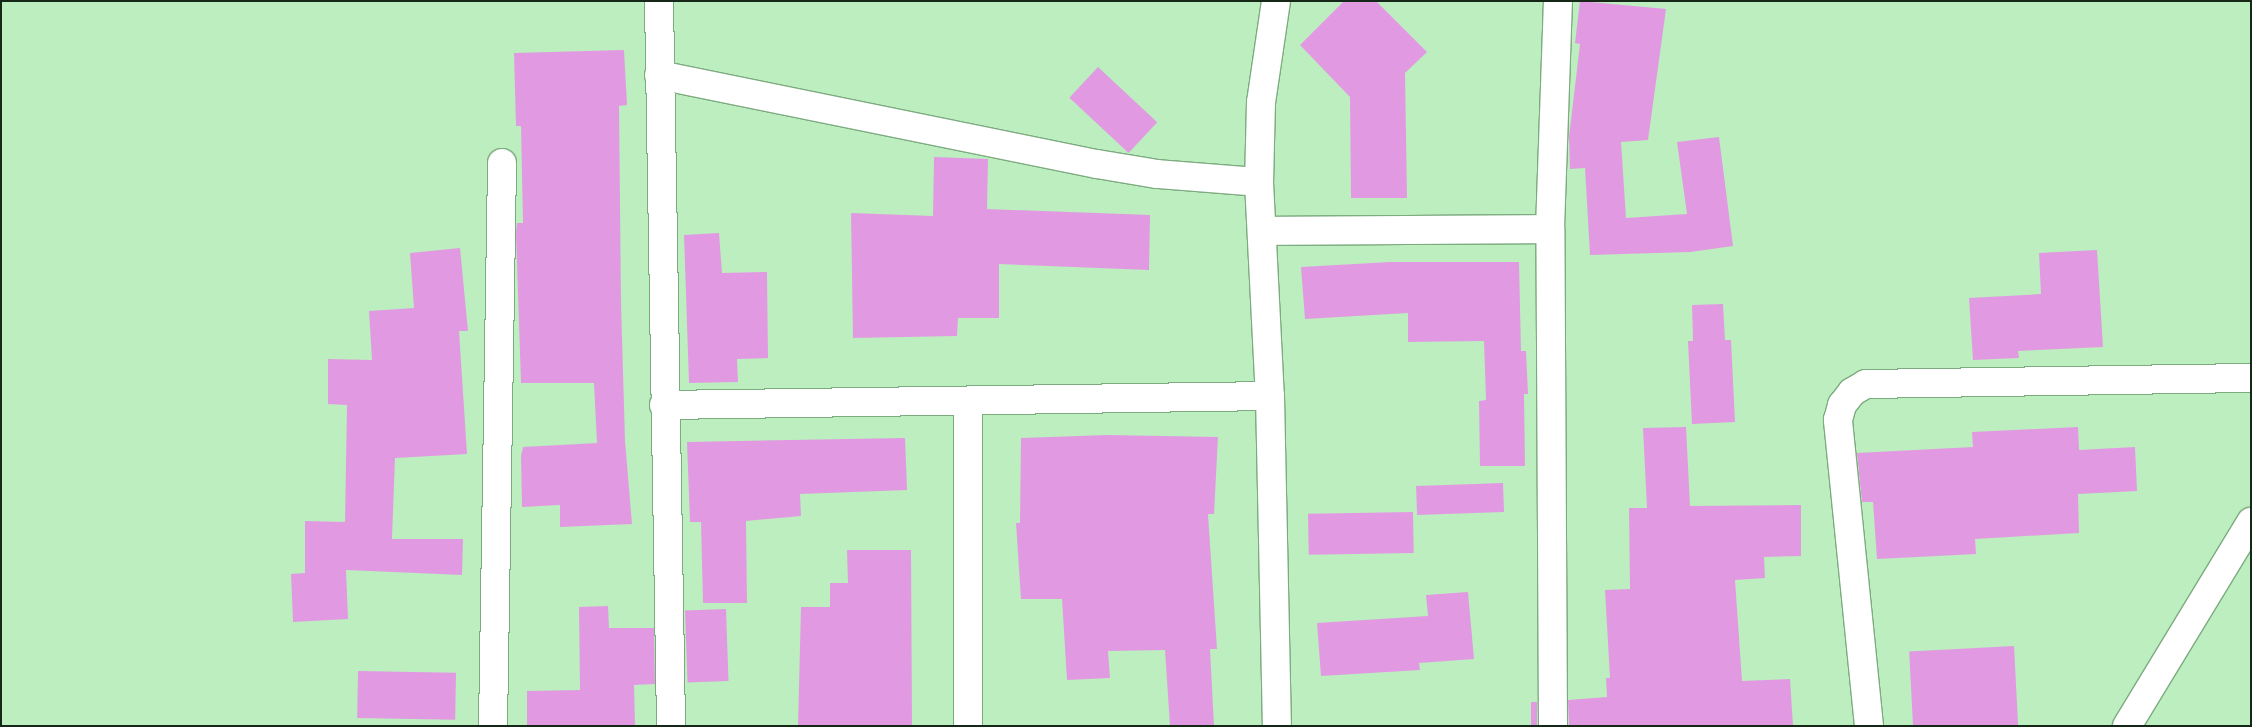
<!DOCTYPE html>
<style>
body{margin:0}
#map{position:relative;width:2252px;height:727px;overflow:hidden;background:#bdeebf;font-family:"Source Sans 3",sans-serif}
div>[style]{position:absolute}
.building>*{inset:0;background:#e19ae2;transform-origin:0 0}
.roads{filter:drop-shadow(1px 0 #7dab80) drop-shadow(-1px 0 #7dab80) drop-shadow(0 1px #7dab80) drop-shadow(0 -1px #7dab80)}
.minor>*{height:28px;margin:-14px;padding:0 14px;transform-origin:14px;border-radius:14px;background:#fff}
span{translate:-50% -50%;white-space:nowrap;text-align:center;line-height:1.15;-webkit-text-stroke:5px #fff;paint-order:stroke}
.frame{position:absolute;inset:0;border:2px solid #152817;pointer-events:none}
</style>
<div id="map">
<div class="building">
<i style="clip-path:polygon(1344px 1px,1376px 1px,1427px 52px,1405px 73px,1407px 198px,1351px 198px,1350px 97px,1300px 45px)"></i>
<i style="clip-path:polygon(1580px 1px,1666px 9px,1648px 140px,1621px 142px,1626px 218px,1687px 214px,1677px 142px,1719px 137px,1733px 246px,1690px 252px,1590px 255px,1585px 168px,1570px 169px,1569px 137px,1580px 44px,1575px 43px)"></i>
<i style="clip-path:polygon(624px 50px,627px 105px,619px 106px,621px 302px,625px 441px,632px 524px,560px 527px,560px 505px,522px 507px,521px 456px,523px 447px,597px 443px,594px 383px,521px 383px,516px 233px,517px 223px,523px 223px,521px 126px,516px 126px,514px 53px)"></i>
<i style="left:1098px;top:67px;width:81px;height:42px;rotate:43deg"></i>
<i style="clip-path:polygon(934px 157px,988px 159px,987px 209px,1150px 215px,1149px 270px,999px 264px,999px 318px,958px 318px,957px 336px,853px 338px,851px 213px,933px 216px)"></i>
<i style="clip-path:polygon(719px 233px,722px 273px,767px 272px,768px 358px,737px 359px,738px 382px,689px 383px,684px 235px)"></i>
<i style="clip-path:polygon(460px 248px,468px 331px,459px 331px,467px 454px,395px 458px,392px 539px,463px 539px,462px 575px,346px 570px,348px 619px,293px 622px,291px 574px,305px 573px,305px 521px,345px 522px,347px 405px,328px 404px,328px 359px,372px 360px,369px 311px,414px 308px,410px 253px)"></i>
<i style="clip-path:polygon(2097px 250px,2103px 347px,2018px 351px,2019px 358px,1973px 360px,1969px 298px,2041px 294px,2039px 253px)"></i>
<i style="clip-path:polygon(1390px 262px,1519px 262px,1521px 351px,1526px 351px,1528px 394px,1524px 394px,1525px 466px,1480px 466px,1479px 401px,1486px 400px,1484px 341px,1408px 342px,1408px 313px,1305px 319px,1301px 267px)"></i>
<i style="clip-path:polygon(1723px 304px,1725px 340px,1731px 340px,1735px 422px,1692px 424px,1688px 341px,1693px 341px,1692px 305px)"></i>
<i style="clip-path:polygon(1686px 427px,1690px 506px,1801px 505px,1801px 556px,1764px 557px,1765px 578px,1735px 580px,1742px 681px,1790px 679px,1793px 726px,1569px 726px,1568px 700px,1607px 697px,1606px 678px,1610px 678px,1605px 590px,1630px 589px,1629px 508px,1647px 508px,1643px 428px)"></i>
<i style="clip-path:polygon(2078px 427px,2079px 450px,2135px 447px,2137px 491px,2078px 494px,2079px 533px,1975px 539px,1976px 554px,1877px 559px,1873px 502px,1862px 502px,1857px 453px,1973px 447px,1972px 432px)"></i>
<i style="clip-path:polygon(1107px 435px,1218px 437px,1214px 514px,1208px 514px,1217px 649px,1210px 649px,1214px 726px,1170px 726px,1165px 650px,1108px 651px,1110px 678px,1067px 680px,1062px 599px,1021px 599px,1016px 523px,1020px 523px,1021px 438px)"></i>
<i style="clip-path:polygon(905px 438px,907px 490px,800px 494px,801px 516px,746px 521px,747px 603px,703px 603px,701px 522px,690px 522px,687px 442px)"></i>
<i style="left:1503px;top:483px;width:29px;height:87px;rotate:88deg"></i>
<i style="left:1413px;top:512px;width:41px;height:105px;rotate:89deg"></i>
<i style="clip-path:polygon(847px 550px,911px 550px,912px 726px,798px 726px,801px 607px,830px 607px,830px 583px,848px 583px)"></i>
<i style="clip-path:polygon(1468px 592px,1474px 659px,1419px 663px,1420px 670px,1321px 676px,1317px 623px,1428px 616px,1426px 595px)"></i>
<i style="clip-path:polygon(608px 606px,609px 628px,654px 628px,655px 684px,634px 685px,635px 726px,527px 726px,527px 691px,580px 690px,579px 607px)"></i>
<i style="left:726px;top:609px;width:72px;height:41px;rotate:88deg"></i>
<i style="left:2014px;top:646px;width:80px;height:105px;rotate:87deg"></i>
<i style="left:358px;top:671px;width:98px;height:47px;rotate:1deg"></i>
<i style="left:1531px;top:702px;width:6px;height:24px"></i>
</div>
<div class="roads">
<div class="minor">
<i style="left:659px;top:1px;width:725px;rotate:89.05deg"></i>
<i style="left:1276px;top:1px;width:102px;rotate:98.4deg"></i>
<i style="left:1261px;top:102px;width:80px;rotate:91.4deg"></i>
<i style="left:1259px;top:182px;width:214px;rotate:87.1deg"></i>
<i style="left:1270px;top:396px;width:330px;rotate:88.8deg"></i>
<i style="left:659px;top:75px;width:447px;rotate:11.5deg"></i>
<i style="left:1097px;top:164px;width:61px;rotate:9.5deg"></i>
<i style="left:1157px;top:174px;width:102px;rotate:4.5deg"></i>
<i style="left:1263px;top:231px;width:287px;rotate:-0.4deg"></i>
<i style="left:664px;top:405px;width:606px;rotate:-0.85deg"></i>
<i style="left:493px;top:726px;width:563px;rotate:-89.08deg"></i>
<i style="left:968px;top:726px;width:323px;rotate:-90deg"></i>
<i style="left:1553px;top:726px;width:497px;rotate:-90.3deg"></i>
<i style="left:1550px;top:229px;width:228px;rotate:-88deg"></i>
<i style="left:1869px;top:726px;width:308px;rotate:-95.8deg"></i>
<i style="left:1838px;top:420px;width:16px;rotate:-75deg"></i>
<i style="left:1842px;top:405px;width:16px;rotate:-52deg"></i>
<i style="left:1852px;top:392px;width:16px;rotate:-30deg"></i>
<i style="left:1866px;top:384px;width:385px;rotate:-0.9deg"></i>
<i style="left:2127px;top:726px;width:239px;rotate:-58.7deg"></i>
</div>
</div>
<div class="frame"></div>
</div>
